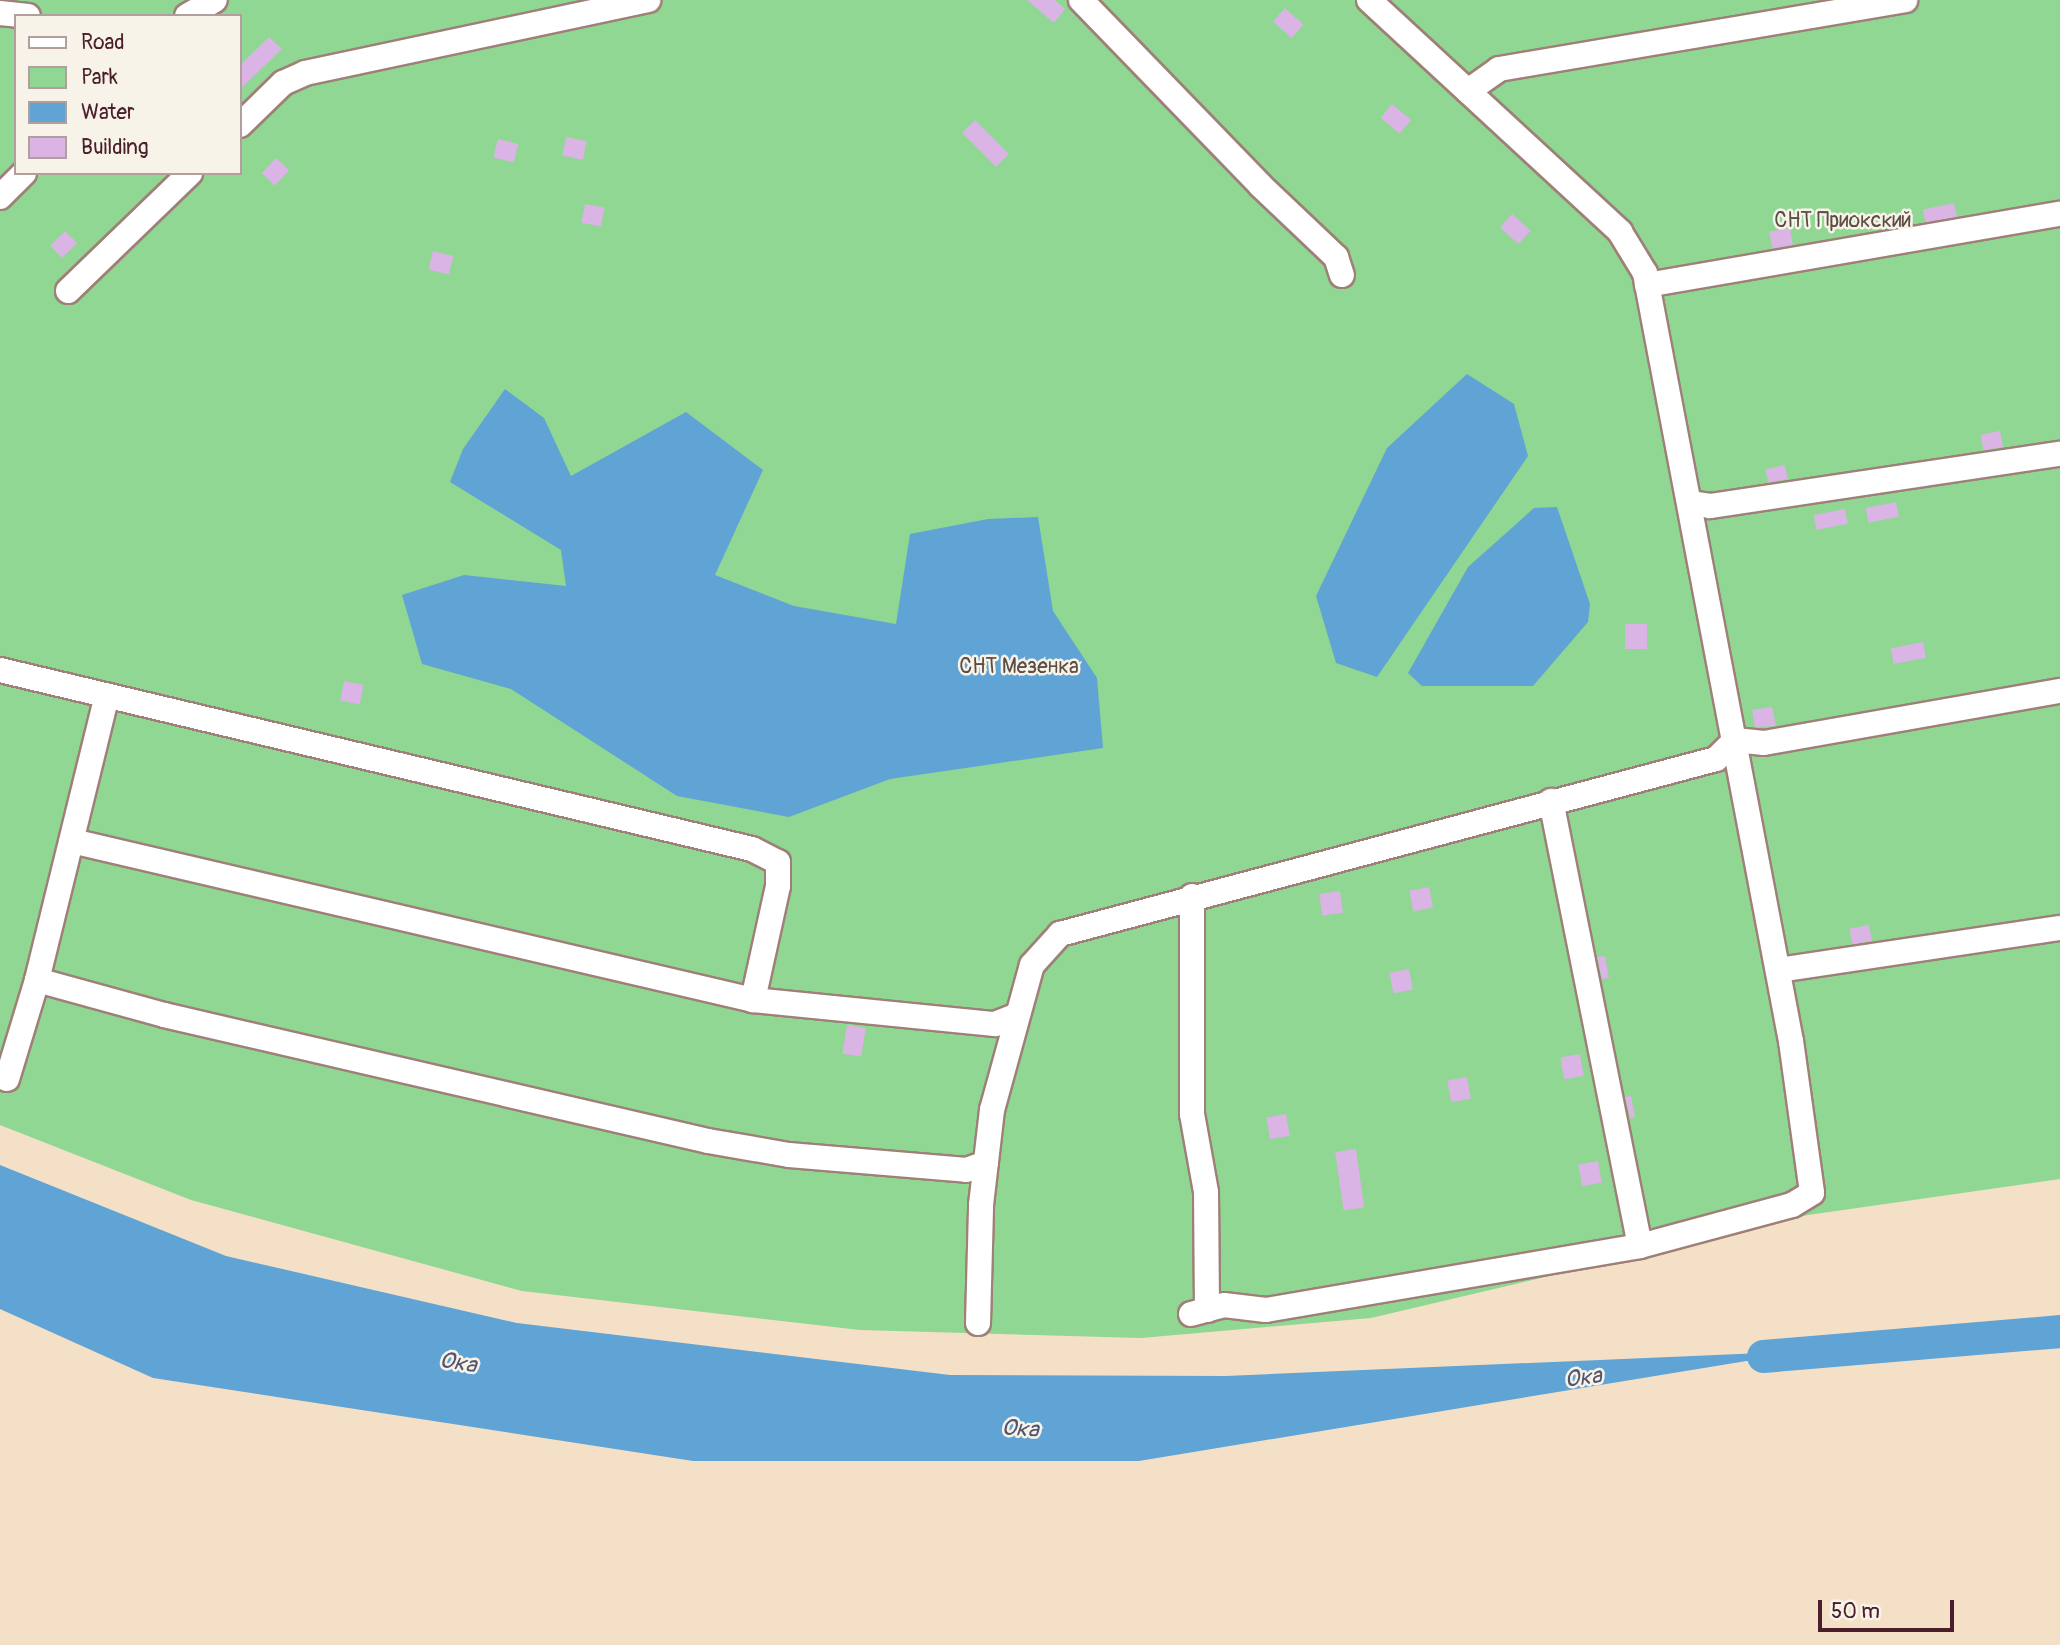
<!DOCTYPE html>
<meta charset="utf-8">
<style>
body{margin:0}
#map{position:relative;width:2060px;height:1645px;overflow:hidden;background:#f4e0c6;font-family:Pangolin,sans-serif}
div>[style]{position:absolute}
.green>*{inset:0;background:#8fd792}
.water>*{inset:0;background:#60a3d5}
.river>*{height:33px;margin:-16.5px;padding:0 16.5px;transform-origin:16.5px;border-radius:16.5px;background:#60a3d5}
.building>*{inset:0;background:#d9b4e5;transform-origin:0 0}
.roads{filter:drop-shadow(2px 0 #9f8078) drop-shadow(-2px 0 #9f8078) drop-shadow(0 2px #9f8078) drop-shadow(0 -2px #9f8078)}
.minor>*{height:24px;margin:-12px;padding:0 12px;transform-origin:12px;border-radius:12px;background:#fff}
span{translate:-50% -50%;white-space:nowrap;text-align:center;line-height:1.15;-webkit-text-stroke:5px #f7f3e8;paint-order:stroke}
.park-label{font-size:21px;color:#5b4d45}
.water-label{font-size:23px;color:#53546f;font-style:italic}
.legend{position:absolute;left:14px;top:14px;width:228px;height:161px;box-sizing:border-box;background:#f7f3e8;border:2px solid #b29e9c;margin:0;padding:9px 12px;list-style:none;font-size:21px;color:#4a1f2b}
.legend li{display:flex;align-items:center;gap:14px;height:35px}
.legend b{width:35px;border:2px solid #b29e9c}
.scale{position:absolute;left:1818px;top:1600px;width:136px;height:32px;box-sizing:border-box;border:4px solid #4a1f2b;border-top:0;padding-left:9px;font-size:21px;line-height:24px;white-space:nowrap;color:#4a1f2b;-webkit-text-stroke:5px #f7f3e8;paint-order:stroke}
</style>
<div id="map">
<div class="green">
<i style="clip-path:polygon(evenodd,0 0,2060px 0,2060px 1179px,1808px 1215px,1371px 1318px,1141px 1338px,860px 1330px,522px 1291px,191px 1200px,0 1125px,0 0,16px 16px,240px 16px,240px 173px,16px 173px,16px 16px)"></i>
</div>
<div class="water">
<i style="clip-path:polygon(1467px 374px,1514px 404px,1528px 456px,1377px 677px,1336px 663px,1316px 596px,1387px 448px)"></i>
<i style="clip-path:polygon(505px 389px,544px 418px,571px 476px,686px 412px,763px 470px,715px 575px,794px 606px,896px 624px,910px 534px,988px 519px,1038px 517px,1053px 611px,1097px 678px,1103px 748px,890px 779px,789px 817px,677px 796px,511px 689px,422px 664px,402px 595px,464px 575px,566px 586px,561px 550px,450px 482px,463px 449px)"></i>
<i style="clip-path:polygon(1557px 507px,1590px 604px,1588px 622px,1533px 686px,1422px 686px,1408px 673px,1468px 567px,1534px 508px)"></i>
<i style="clip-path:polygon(0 1165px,226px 1256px,517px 1323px,950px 1375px,1226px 1376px,1807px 1351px,1139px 1461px,693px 1461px,153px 1378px,0 1309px)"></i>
</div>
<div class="river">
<i style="left:1763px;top:1356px;width:298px;rotate:-4.8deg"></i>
</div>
<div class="building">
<i style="clip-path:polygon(1027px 0,1055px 0,1065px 9px,1054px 23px)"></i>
<i style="left:1285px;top:8px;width:25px;height:18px;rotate:42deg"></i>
<i style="clip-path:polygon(269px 37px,282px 49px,240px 89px,240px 65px)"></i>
<i style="left:1392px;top:104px;width:25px;height:18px;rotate:40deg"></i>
<i style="left:975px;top:120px;width:48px;height:18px;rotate:45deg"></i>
<i style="left:566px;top:137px;width:21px;height:19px;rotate:11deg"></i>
<i style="left:498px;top:139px;width:21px;height:19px;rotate:14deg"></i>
<i style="left:276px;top:158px;width:18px;height:21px;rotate:43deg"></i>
<i style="left:1954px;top:203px;width:14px;height:32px;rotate:78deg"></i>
<i style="left:585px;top:204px;width:20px;height:19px;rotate:11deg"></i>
<i style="left:1512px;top:214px;width:25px;height:18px;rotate:42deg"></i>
<i style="left:1790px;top:228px;width:17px;height:21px;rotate:80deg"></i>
<i style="left:65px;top:231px;width:17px;height:21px;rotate:45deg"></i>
<i style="left:433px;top:251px;width:21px;height:19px;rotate:14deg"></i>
<i style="left:2000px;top:431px;width:16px;height:20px;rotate:79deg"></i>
<i style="left:1785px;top:465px;width:14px;height:20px;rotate:78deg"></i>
<i style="left:1896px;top:502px;width:15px;height:31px;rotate:79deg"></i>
<i style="left:1845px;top:509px;width:15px;height:32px;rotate:79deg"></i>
<i style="left:1625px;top:624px;width:22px;height:25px"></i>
<i style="left:1923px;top:642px;width:16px;height:33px;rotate:79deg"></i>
<i style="left:344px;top:681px;width:20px;height:20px;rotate:11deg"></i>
<i style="clip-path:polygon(1772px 707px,1776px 726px,1755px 727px,1752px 710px)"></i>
<i style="left:1429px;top:887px;width:21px;height:20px;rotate:79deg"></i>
<i style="left:1340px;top:891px;width:22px;height:21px;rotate:82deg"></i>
<i style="left:1869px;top:925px;width:16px;height:20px;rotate:79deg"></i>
<i style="clip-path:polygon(1605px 956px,1609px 978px,1602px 979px,1597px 957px)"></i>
<i style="left:1409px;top:969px;width:21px;height:20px;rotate:79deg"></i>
<i style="left:847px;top:1025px;width:19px;height:29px;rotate:9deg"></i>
<i style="left:1580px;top:1054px;width:22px;height:20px;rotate:80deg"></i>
<i style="left:1467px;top:1077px;width:22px;height:20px;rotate:80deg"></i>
<i style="clip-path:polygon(1631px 1096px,1635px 1117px,1630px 1118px,1625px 1097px)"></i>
<i style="left:1286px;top:1114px;width:22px;height:20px;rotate:80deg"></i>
<i style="left:1356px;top:1149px;width:59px;height:21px;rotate:82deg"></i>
<i style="left:1598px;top:1161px;width:22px;height:20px;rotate:80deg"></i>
</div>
<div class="roads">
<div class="minor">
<i style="left:1081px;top:0;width:257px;rotate:45.9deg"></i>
<i style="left:1260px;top:185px;width:105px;rotate:43.5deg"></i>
<i style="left:1336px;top:257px;width:19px;rotate:72deg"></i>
<i style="left:1369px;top:0;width:342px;rotate:42.7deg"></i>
<i style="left:1620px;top:232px;width:48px;rotate:58.6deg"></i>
<i style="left:1645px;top:273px;width:782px;rotate:79.24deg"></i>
<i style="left:1791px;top:1041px;width:153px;rotate:82.1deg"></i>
<i style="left:1812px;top:1193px;width:23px;rotate:149deg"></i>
<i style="left:1792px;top:1205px;width:157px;rotate:164.9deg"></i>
<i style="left:1640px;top:1246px;width:454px;rotate:-101.3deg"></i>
<i style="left:0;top:13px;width:28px;rotate:6deg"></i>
<i style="left:187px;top:16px;width:32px;rotate:-30deg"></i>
<i style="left:1468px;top:91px;width:38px;rotate:-35deg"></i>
<i style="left:1499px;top:69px;width:412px;rotate:-9.6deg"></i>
<i style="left:240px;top:125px;width:60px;rotate:-44.3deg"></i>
<i style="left:283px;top:83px;width:24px;rotate:-24deg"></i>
<i style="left:305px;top:73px;width:351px;rotate:-12deg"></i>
<i style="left:0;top:197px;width:34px;rotate:-45deg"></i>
<i style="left:1647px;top:285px;width:419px;rotate:-9.8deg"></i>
<i style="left:68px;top:291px;width:170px;rotate:-44deg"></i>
<i style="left:1691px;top:503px;width:19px;rotate:9deg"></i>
<i style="left:1710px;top:506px;width:354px;rotate:-8.5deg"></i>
<i style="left:0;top:670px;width:773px;rotate:13.39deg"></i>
<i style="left:752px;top:849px;width:29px;rotate:27deg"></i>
<i style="left:778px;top:862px;width:24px;rotate:90deg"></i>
<i style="left:778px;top:886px;width:117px;rotate:102.4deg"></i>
<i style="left:72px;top:841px;width:699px;rotate:13.14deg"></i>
<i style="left:753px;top:1000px;width:243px;rotate:5.7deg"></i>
<i style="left:995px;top:1024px;width:22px;rotate:-22deg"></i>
<i style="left:1192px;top:896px;width:218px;rotate:90deg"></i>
<i style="left:1192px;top:1114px;width:79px;rotate:79.8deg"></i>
<i style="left:1206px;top:1192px;width:118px;rotate:89.5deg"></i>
<i style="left:1778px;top:970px;width:285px;rotate:-8.5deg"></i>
<i style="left:37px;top:980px;width:132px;rotate:15.4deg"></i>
<i style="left:164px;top:1015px;width:558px;rotate:13.04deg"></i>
<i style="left:708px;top:1141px;width:82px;rotate:9.8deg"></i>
<i style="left:789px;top:1155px;width:178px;rotate:4.8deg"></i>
<i style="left:966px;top:1170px;width:21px;rotate:-19deg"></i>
<i style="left:7px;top:1079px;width:103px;rotate:-73.1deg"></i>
<i style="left:37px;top:980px;width:293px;rotate:-76.2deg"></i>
<i style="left:1191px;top:1314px;width:34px;rotate:-15deg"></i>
<i style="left:1224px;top:1305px;width:42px;rotate:6.8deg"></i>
<i style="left:1266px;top:1310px;width:379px;rotate:-9.7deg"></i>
<i style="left:978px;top:1323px;width:118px;rotate:-88.5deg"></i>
<i style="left:981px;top:1205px;width:96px;rotate:-83.4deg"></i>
<i style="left:992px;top:1110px;width:150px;rotate:-74.6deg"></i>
<i style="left:1032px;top:965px;width:42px;rotate:-47.9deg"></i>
<i style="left:1060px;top:934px;width:679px;rotate:-14.94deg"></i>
<i style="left:1716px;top:759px;width:27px;rotate:-45deg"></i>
<i style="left:1735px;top:740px;width:29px;rotate:6deg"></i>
<i style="left:1764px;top:743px;width:301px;rotate:-10deg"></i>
</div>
</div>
<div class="park-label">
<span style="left:1843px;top:221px">СНТ Приокский</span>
<span style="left:1019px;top:667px">СНТ Мезенка</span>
</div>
<div class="water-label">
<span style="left:458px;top:1363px;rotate:9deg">Ока</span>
<span style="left:1583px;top:1378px;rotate:-7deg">Ока</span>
<span style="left:1020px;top:1429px;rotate:4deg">Ока</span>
</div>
<ul class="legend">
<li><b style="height:9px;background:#fff"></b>Road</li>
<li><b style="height:19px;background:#8fd792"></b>Park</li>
<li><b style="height:19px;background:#60a3d5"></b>Water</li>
<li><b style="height:19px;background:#d9b4e5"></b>Building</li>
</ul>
<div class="scale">50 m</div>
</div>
